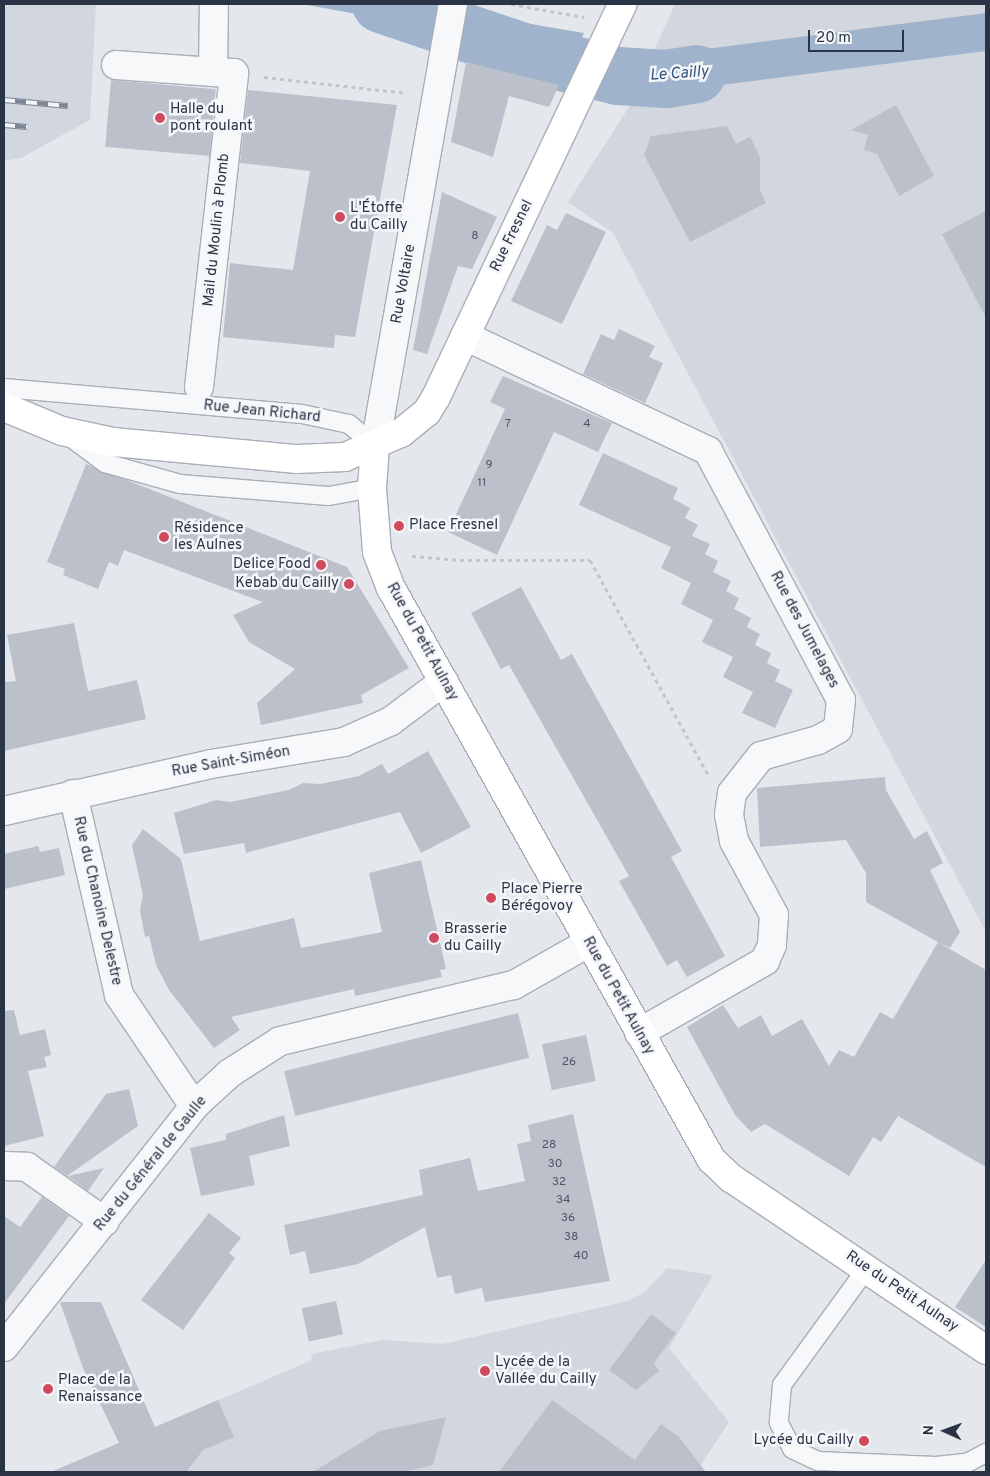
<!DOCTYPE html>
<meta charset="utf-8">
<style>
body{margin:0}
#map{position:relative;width:990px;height:1476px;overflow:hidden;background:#e4e7ec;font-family:Overpass,sans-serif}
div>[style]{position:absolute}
.built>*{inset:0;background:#d2d6de}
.water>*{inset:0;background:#9fb4cc}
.river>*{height:58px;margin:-29px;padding:0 29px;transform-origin:29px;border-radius:29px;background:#9fb4cc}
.building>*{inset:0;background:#bbc0ca;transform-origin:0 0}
.path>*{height:3px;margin-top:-1.5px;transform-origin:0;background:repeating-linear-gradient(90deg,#c2c5cb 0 4px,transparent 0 8px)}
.roads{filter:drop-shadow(1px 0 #a9aeb7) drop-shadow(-1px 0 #a9aeb7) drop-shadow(0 1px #a9aeb7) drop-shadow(0 -1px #a9aeb7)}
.lane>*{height:18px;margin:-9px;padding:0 9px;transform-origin:9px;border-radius:9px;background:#f7f8fa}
.street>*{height:28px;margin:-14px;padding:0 14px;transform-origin:14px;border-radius:14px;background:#f7f8fa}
.secondary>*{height:28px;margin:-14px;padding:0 14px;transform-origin:14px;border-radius:14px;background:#fff}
.rail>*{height:5.5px;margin-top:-2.75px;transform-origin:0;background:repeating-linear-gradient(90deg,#f4f6f9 0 11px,#7d8696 0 22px);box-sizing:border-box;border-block:1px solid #7d8696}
.dots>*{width:14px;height:14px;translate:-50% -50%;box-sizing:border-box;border:2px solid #f4f6f9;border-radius:50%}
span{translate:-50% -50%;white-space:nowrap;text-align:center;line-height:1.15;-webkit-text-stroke:5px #f4f6f9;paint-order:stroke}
.number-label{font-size:12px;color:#4f5766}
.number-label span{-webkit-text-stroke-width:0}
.poi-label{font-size:15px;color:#2b3445}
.left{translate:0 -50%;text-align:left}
.right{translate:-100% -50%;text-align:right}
.street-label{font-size:15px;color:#2b3445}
.water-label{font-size:16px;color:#34537a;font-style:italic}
.frame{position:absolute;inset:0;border:5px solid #2b3445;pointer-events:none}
.north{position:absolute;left:920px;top:1406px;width:50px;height:50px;-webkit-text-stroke:4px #f4f6f9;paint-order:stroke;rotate:272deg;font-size:14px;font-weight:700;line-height:20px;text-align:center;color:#2b3445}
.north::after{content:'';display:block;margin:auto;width:18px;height:22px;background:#2b3445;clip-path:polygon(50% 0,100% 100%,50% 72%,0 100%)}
.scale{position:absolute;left:808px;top:30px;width:96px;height:22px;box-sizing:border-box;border:2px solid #2b3445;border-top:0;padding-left:6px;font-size:15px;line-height:18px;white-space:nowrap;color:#2b3445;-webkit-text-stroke:4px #f4f6f9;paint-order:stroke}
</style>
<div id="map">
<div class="built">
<i style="clip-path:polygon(4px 4px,96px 4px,90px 120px,21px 158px,4px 161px)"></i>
<i style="clip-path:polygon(675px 4px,986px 4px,986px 932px,613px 233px,568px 202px,629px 107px)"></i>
<i style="clip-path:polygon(667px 1268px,713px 1275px,669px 1348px,729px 1422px,696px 1472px,51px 1472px,312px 1360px,311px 1354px,383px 1340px,443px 1344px,628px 1301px,645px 1292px)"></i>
</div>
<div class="water">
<i style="clip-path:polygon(302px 4px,442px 4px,433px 53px,389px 20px)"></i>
<i style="clip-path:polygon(468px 7px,519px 22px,584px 33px,559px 85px,459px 60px)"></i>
<i style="clip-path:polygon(986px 13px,986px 51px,605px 100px,630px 50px,652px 56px)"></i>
</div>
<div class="river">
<i style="left:381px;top:4px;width:156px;rotate:18.7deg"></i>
<i style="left:529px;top:54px;width:92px;rotate:13.9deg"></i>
<i style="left:618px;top:76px;width:48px;rotate:3.6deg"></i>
<i style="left:666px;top:79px;width:31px;rotate:-9deg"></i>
</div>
<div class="building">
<i style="clip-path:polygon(466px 62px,559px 85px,549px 107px,509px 96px,493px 157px,451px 142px)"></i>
<i style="left:111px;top:80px;width:105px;height:67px;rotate:5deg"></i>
<i style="clip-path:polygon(248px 90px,397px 105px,355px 337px,335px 335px,334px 348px,223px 337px,230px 263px,293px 270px,310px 171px,240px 163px)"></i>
<i style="clip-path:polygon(896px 105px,934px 176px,899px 196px,877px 154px,864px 150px,868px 135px,851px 130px)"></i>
<i style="clip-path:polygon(727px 126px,736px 144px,750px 137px,760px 157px,760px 190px,766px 203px,690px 242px,644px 155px,651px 136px)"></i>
<i style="clip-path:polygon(442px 192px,497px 217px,472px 269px,458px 266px,427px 354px,413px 350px)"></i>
<i style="clip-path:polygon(986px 211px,986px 318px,942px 234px)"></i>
<i style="clip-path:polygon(566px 213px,606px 232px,562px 324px,511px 301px,547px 225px,557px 230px)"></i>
<i style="clip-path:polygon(619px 329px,655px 346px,649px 357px,663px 363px,645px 403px,583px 374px,601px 334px,614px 340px)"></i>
<i style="clip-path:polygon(503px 376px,612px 423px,598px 452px,554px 432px,497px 555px,448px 532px,505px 409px,490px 402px)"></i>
<i style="clip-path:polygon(603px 453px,678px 488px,673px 499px,690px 508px,685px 518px,698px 525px,692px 536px,710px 544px,705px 554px,718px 561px,713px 572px,731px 581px,726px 591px,739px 598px,734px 609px,751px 618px,747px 627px,760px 634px,755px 645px,771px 653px,767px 663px,780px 670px,775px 681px,793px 690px,775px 728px,742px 713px,753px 692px,723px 677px,733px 657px,702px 642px,713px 620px,681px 604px,691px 583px,661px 568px,671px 547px,579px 505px)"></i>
<i style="clip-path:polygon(86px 464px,347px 567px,409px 668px,361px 695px,363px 703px,261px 725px,257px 703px,295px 669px,249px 642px,233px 615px,263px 602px,124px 550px,118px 566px,109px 562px,98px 589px,63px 575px,65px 569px,47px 562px)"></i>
<i style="clip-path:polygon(521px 587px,561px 660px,572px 654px,682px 851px,671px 857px,725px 956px,687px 977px,677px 960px,667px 966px,619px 881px,629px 876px,509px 665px,501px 669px,471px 613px)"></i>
<i style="clip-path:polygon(74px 623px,88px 691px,137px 680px,146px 719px,4px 751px,4px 682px,16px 681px,7px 635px)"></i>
<i style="clip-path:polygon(428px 751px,471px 827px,421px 853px,400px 812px,246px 853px,244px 843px,184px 854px,174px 813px,216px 800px,230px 802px,289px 790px,303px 783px,320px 784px,359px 776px,382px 764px,388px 774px)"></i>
<i style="clip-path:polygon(885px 777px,886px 790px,914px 839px,927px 831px,943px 863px,930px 870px,960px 932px,950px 948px,938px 942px,986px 970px,986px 1167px,898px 1116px,881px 1142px,873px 1137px,849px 1176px,765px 1124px,751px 1132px,735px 1115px,687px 1027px,723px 1005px,738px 1028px,761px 1015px,772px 1036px,802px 1019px,829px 1066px,839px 1050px,854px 1057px,880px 1012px,893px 1019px,938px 942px,866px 902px,866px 873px,846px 840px,760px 847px,757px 788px)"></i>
<i style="clip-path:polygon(143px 829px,181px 859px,200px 941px,294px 918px,301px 948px,382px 932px,369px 873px,421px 860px,446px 969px,440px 970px,442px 977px,355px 996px,354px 989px,231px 1017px,240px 1030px,214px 1048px,169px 990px,156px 965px,149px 936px,145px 937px,140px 910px,143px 895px,132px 845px)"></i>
<i style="clip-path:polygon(38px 846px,40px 852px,59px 848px,65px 875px,4px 889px,4px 854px)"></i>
<i style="clip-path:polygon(14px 1010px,20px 1035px,45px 1029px,51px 1055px,44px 1057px,47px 1067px,28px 1071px,44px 1136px,4px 1146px,4px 1011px)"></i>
<i style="left:518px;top:1013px;width:46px;height:241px;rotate:76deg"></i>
<i style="left:586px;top:1035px;width:47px;height:45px;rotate:78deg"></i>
<i style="clip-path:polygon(129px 1089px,138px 1126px,67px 1176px,54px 1167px,106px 1094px)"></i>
<i style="clip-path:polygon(573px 1114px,610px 1281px,485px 1302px,482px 1288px,455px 1294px,451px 1275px,437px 1278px,425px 1227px,358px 1264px,310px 1274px,305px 1251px,290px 1255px,284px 1225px,423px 1195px,419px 1170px,470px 1158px,478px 1191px,525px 1181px,517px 1144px,531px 1141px,528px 1125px)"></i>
<i style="clip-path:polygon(284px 1115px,290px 1146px,249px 1156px,255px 1185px,201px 1196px,190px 1148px,226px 1140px,226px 1134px)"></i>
<i style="clip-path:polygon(104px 1168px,88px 1191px,68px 1176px)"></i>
<i style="clip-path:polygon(42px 1197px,69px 1216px,4px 1304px,4px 1216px,20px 1227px)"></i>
<i style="clip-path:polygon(209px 1213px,241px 1238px,229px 1253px,235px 1258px,183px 1330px,141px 1300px)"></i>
<i style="clip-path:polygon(986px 1260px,986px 1327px,955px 1307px)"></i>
<i style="left:336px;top:1301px;width:34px;height:35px;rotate:78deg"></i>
<i style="clip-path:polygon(60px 1302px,101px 1302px,155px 1427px,218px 1400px,234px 1437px,203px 1450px,186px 1472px,51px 1472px,119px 1443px,83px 1368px)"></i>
<i style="clip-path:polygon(651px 1314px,676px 1333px,654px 1363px,659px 1371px,636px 1390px,609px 1370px)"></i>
<i style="clip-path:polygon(552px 1400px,635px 1460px,661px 1424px,679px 1437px,706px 1472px,499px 1472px)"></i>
<i style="clip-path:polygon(446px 1417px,433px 1465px,404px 1472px,313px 1472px,380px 1431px)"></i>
</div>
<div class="path">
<i style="left:511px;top:4px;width:74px;rotate:10.1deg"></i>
<i style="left:264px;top:77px;width:144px;rotate:6.4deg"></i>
<i style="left:412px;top:556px;width:48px;rotate:4.8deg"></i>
<i style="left:460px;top:560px;width:130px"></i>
<i style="left:590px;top:560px;width:245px;rotate:61.2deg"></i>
</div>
<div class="roads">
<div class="lane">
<i style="left:4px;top:388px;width:299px;rotate:5deg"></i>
<i style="left:302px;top:414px;width:48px;rotate:12deg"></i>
<i style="left:349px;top:424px;width:34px;rotate:40deg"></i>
<i style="left:70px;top:437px;width:44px;rotate:36.6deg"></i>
<i style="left:105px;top:463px;width:78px;rotate:15.6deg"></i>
<i style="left:180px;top:484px;width:149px;rotate:4.6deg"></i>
<i style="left:329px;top:496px;width:44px;rotate:-10.5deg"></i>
<i style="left:867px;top:1268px;width:145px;rotate:126deg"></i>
<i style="left:782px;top:1385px;width:38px;rotate:95deg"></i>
<i style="left:779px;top:1423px;width:29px;rotate:63deg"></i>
<i style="left:792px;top:1449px;width:29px;rotate:25deg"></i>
<i style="left:818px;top:1461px;width:118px;rotate:2.4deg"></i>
<i style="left:936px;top:1466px;width:31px;rotate:-6deg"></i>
<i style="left:967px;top:1463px;width:21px;rotate:-28deg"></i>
</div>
<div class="street">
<i style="left:116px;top:65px;width:97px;rotate:4.1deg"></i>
<i style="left:465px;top:336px;width:269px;rotate:25.3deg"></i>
<i style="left:708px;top:451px;width:282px;rotate:61.9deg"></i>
<i style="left:841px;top:700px;width:29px;rotate:96deg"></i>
<i style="left:838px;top:729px;width:23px;rotate:151deg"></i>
<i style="left:818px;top:740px;width:59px;rotate:164.3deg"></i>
<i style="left:761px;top:756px;width:47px;rotate:128.1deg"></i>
<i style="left:732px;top:793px;width:22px;rotate:98deg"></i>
<i style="left:729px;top:815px;width:26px;rotate:79deg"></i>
<i style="left:734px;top:841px;width:84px;rotate:61.6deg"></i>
<i style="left:774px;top:915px;width:30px;rotate:94deg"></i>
<i style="left:772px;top:945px;width:17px;rotate:114deg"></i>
<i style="left:765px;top:961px;width:145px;rotate:150.3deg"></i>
<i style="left:199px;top:387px;width:316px;rotate:-83.6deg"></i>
<i style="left:234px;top:73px;width:21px;rotate:-177deg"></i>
<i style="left:213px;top:72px;width:68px;rotate:-89.2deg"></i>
<i style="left:375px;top:446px;width:449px;rotate:-80deg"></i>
<i style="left:73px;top:794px;width:206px;rotate:77.1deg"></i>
<i style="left:119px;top:995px;width:134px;rotate:56deg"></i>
<i style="left:4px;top:811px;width:212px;rotate:-12.8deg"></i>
<i style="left:211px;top:764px;width:135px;rotate:-9.4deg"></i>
<i style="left:344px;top:742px;width:51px;rotate:-24.1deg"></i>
<i style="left:391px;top:721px;width:66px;rotate:-37deg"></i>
<i style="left:4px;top:1166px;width:23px;rotate:2deg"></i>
<i style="left:27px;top:1167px;width:95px;rotate:35.2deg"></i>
<i style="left:4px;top:1347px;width:307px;rotate:-51.7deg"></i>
<i style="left:194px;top:1106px;width:49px;rotate:-42.5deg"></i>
<i style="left:230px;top:1073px;width:59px;rotate:-32.6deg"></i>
<i style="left:280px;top:1041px;width:241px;rotate:-13.5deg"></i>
<i style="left:514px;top:985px;width:85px;rotate:-29.6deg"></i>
</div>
<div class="secondary">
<i style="left:4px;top:407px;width:63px;rotate:22.5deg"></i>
<i style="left:62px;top:431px;width:52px;rotate:12.2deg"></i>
<i style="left:113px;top:442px;width:185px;rotate:5.3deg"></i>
<i style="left:297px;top:459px;width:48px;rotate:-2.4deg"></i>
<i style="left:345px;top:457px;width:61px;rotate:-23.2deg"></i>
<i style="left:401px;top:433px;width:33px;rotate:-39deg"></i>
<i style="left:427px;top:412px;width:17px;rotate:-59deg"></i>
<i style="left:436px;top:397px;width:435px;rotate:-64.6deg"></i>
<i style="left:375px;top:446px;width:42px;rotate:94.1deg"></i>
<i style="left:372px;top:488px;width:64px;rotate:85.5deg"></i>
<i style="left:377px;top:552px;width:39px;rotate:69deg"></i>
<i style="left:391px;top:588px;width:655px;rotate:60.73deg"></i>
<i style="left:711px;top:1159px;width:28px;rotate:44deg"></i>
<i style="left:731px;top:1178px;width:308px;rotate:34deg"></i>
</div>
</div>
<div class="rail">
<i style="left:4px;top:100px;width:64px;rotate:5.4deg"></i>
<i style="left:4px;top:125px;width:23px;rotate:5deg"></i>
</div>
<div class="dots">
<i style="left:160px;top:118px;background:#d1495c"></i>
<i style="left:340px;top:217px;background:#d1495c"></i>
<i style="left:399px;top:526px;background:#d1495c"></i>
<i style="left:164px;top:537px;background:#d1495c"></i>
<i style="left:321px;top:565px;background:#d1495c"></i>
<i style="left:349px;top:584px;background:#d1495c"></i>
<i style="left:491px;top:898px;background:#d1495c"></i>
<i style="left:434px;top:938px;background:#d1495c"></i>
<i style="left:485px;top:1371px;background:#d1495c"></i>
<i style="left:48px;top:1389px;background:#d1495c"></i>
<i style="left:864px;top:1441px;background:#d1495c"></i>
</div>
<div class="number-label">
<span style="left:475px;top:237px">8</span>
<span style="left:508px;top:425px">7</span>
<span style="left:587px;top:425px">4</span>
<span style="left:489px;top:466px">9</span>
<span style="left:482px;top:484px">11</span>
<span style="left:569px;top:1063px">26</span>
<span style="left:549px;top:1146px">28</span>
<span style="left:555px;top:1165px">30</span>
<span style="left:559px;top:1183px">32</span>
<span style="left:563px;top:1201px">34</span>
<span style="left:568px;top:1219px">36</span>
<span style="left:571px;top:1238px">38</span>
<span style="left:581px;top:1257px">40</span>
</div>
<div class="poi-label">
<span class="left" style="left:170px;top:118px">Halle du<br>pont roulant</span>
<span class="left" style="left:350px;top:217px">L'Étoffe<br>du Cailly</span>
<span class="left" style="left:409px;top:526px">Place Fresnel</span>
<span class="left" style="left:174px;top:537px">Résidence<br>les Aulnes</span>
<span class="right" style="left:311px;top:565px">Delice Food</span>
<span class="right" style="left:339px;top:584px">Kebab du Cailly</span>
<span class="left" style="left:501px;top:898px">Place Pierre<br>Bérégovoy</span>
<span class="left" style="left:444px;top:938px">Brasserie<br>du Cailly</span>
<span class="left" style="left:495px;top:1371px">Lycée de la<br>Vallée du Cailly</span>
<span class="left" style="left:58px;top:1389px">Place de la<br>Renaissance</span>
<span class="right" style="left:854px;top:1441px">Lycée du Cailly</span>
</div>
<div class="street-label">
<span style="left:217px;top:230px;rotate:-84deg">Mail du Moulin à Plomb</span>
<span style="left:512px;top:236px;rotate:-64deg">Rue Fresnel</span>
<span style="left:404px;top:284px;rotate:-80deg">Rue Voltaire</span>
<span style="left:262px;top:412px;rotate:6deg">Rue Jean Richard</span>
<span style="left:804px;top:630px;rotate:62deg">Rue des Jumelages</span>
<span style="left:422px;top:642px;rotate:61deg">Rue du Petit Aulnay</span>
<span style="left:231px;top:762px;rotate:-10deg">Rue Saint-Siméon</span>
<span style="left:97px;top:901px;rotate:77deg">Rue du Chanoine Delestre</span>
<span style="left:618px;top:996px;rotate:61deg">Rue du Petit Aulnay</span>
<span style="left:151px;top:1164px;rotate:-51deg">Rue du Général de Gaulle</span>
<span style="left:902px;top:1292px;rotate:34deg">Rue du Petit Aulnay</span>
</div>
<div class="water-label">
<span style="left:679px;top:74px;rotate:-4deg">Le Cailly</span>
</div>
<div class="frame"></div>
<div class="north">N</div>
<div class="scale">20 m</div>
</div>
